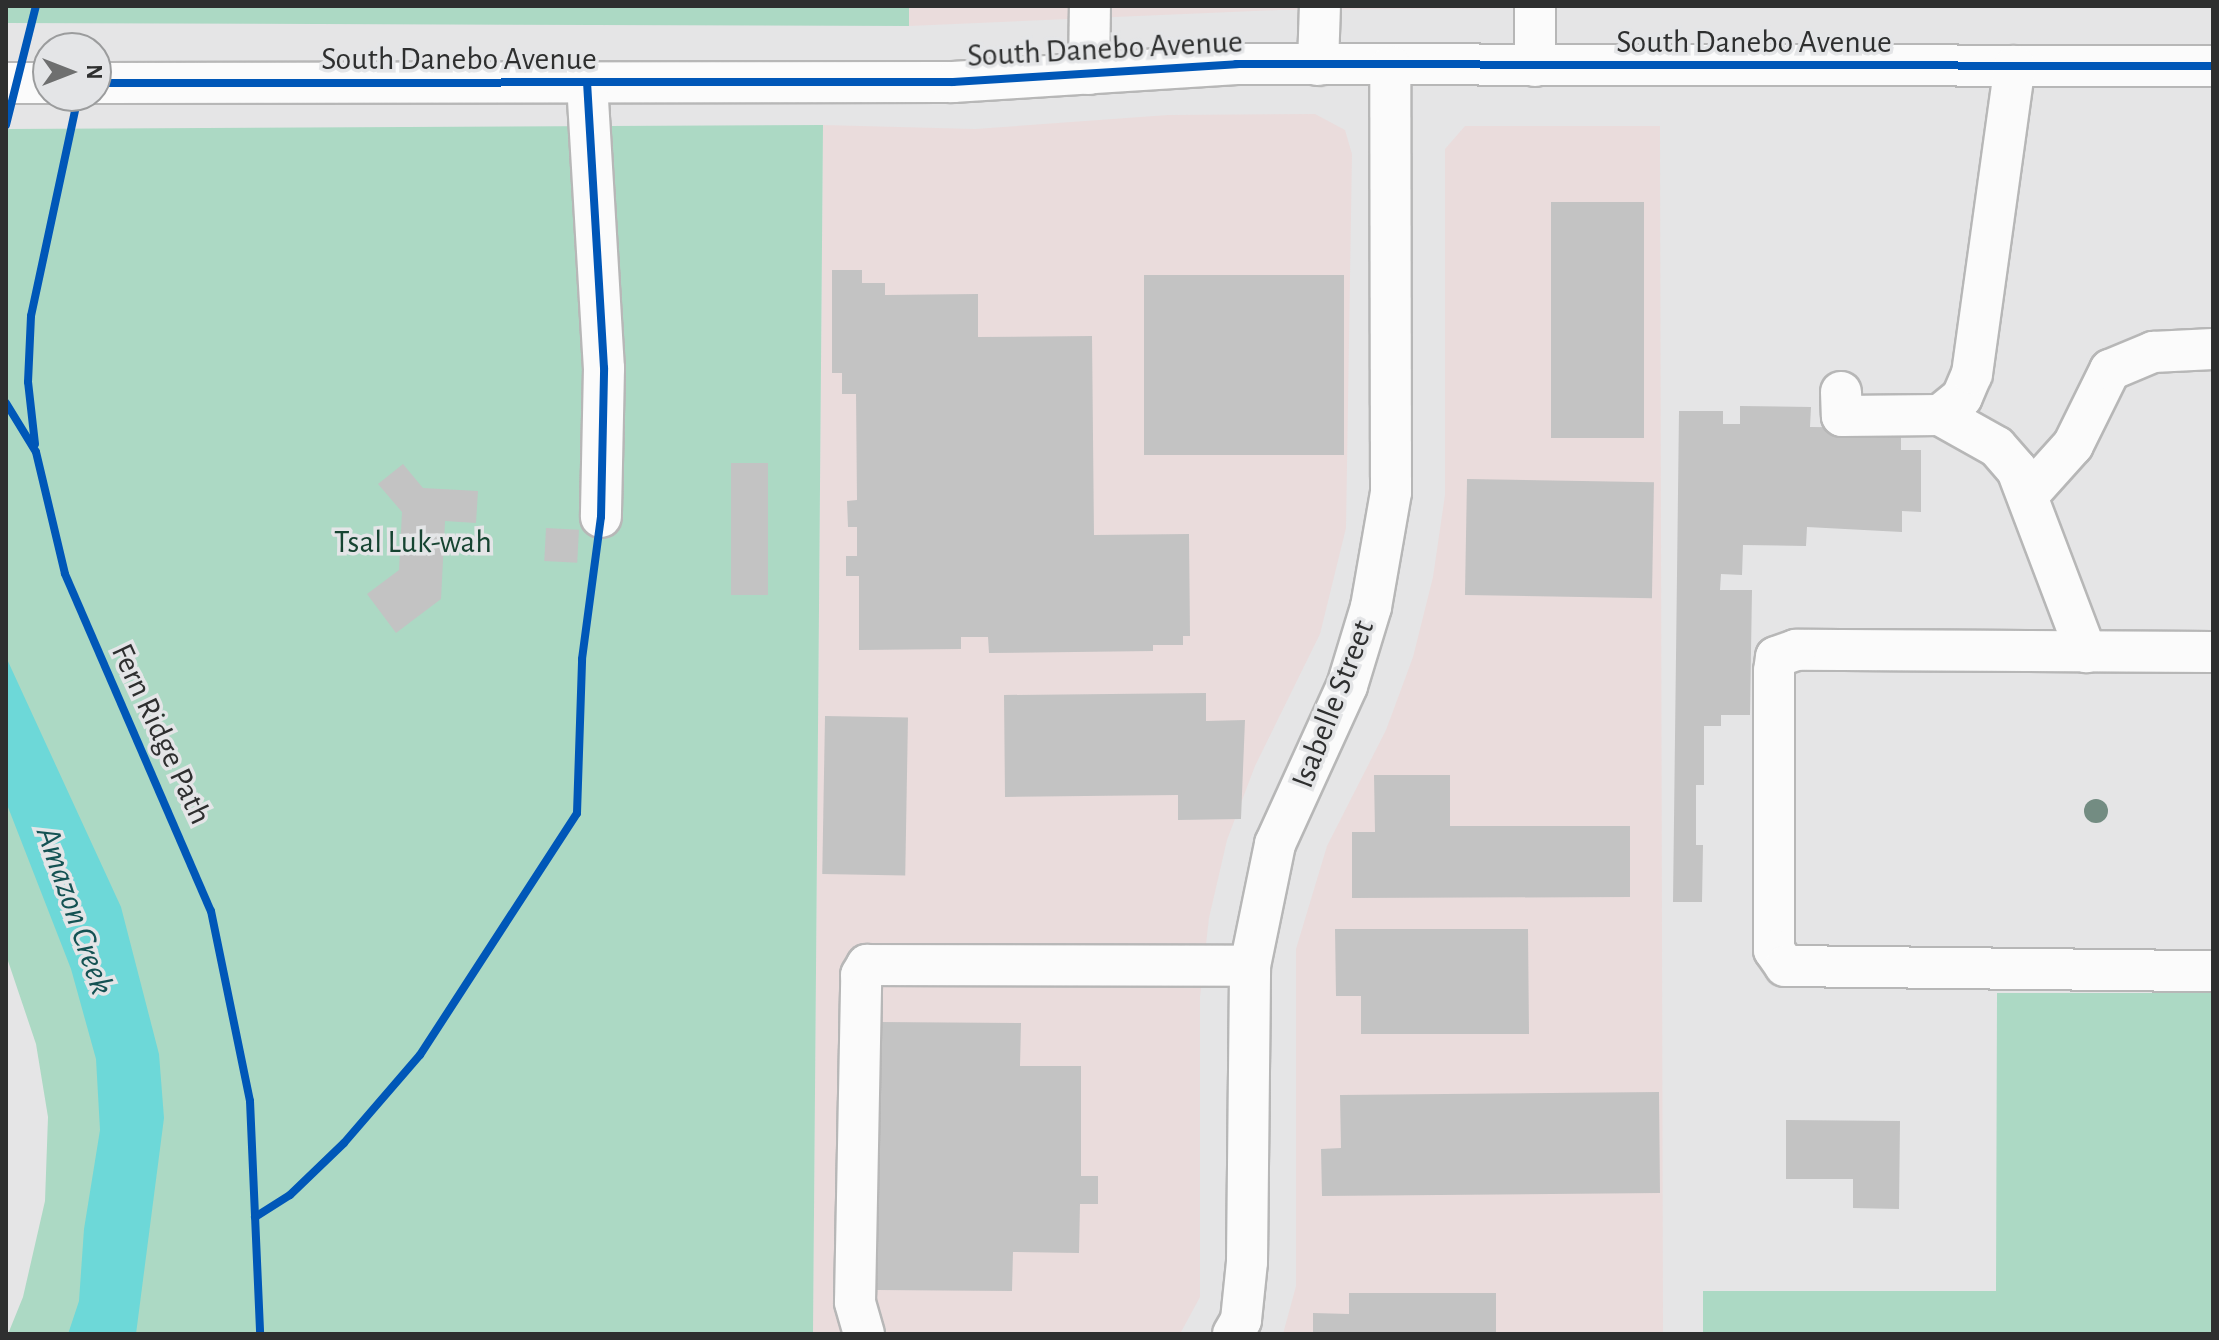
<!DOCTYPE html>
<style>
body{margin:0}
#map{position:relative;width:2219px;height:1340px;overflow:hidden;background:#e5e5e6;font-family:"Alegreya Sans",sans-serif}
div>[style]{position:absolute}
.industrial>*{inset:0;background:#eadcdc}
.green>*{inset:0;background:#acd9c4}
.water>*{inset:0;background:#6dd8d8}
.building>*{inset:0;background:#c3c3c3;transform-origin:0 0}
.roads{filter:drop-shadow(2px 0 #b7b7b7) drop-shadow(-2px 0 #b7b7b7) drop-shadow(0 2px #b7b7b7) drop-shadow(0 -2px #b7b7b7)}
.minor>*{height:40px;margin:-20px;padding:0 20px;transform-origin:20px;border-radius:20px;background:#fbfbfb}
.cycleway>*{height:8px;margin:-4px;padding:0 4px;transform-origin:4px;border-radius:4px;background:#0057b8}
.trees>*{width:24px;height:24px;margin:-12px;border-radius:50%;background:#738c82}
span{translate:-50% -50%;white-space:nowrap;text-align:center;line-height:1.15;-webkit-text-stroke:7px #e4e5e7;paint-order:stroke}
.street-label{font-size:32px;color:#2e2f2f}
.park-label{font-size:32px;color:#164431}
.water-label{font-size:34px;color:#145253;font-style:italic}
.frame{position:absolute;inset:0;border:8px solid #2e2f2f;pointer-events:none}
.north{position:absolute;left:32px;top:32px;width:80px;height:80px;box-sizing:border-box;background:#e4e5e7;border:2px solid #9b9c9d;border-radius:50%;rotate:90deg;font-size:22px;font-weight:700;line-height:32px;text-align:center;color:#2e2f2f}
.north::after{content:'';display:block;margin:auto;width:28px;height:36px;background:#6e6f6f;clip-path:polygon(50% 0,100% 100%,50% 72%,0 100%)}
</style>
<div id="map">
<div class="industrial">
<i style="clip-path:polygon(909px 6px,1759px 6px,1279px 10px,909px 26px)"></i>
<i style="clip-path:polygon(1315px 114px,1345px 130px,1352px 154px,1346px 528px,1320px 634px,1255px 766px,1227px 840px,1209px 918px,1200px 997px,1200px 1297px,1180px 1334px,813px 1334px,823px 125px,975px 129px,1168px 115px)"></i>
<i style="clip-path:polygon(1465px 126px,1660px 126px,1663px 1334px,1283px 1334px,1296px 1286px,1296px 949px,1327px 846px,1386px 730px,1413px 657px,1433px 577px,1445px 495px,1445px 149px)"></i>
</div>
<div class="green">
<i style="clip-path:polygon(6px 6px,909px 6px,909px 26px,6px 23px)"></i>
<i style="clip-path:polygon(823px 125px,813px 1334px,8px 1334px,23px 1297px,45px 1201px,48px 1117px,36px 1044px,6px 955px,6px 129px)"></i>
<i style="clip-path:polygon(1997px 993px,2213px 993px,2213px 1334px,1703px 1334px,1703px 1291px,1996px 1291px)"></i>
</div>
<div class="water">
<i style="clip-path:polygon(6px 657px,121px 907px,159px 1054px,164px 1118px,136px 1334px,68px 1334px,79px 1301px,84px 1229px,100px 1130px,96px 1059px,71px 969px,6px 802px)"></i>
</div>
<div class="building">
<i style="left:1551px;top:202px;width:93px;height:236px"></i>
<i style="clip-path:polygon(832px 270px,862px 270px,862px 283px,885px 283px,885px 295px,978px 294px,978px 337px,1092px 336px,1094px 535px,1189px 534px,1190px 636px,1183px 636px,1183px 645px,1153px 645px,1153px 651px,989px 653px,988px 637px,961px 637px,961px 649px,859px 650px,859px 576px,846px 576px,846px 556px,857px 556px,857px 527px,848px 527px,847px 501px,857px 500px,856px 394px,842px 394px,842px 373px,832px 373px)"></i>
<i style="left:1144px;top:275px;width:200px;height:180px"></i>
<i style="clip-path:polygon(1740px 406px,1811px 407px,1810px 427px,1901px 428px,1901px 450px,1921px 450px,1921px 512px,1902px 511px,1902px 532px,1807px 527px,1806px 546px,1743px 545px,1742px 575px,1721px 574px,1720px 590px,1752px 590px,1750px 715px,1721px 715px,1721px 726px,1704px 726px,1704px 785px,1696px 785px,1696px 845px,1703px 845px,1702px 902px,1673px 902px,1679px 411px,1723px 411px,1723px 424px,1740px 424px)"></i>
<i style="left:768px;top:463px;width:132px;height:37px;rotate:90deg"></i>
<i style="clip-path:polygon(403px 464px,423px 488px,478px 491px,476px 523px,445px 521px,441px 599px,396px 633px,367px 594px,399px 570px,402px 512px,378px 484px)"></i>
<i style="left:1467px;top:479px;width:187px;height:116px;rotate:1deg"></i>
<i style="left:546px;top:528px;width:33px;height:33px;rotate:3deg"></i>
<i style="clip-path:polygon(1206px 693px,1206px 721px,1245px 720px,1241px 819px,1178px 820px,1178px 795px,1005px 797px,1004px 695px)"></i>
<i style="left:825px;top:716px;width:83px;height:158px;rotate:1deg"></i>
<i style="clip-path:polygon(1374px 775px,1450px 775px,1450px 826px,1630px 826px,1630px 897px,1352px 898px,1352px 832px,1375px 832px)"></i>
<i style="clip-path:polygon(1335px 929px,1528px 929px,1529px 1034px,1361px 1034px,1361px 996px,1336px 996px)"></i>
<i style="clip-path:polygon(879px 1022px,1021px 1023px,1020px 1066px,1081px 1066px,1081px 1176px,1098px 1176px,1098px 1204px,1080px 1204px,1079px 1253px,1013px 1252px,1012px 1291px,877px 1290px)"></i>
<i style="clip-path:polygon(1659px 1092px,1660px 1193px,1322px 1196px,1321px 1149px,1341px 1148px,1340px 1095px)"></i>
<i style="clip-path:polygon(1786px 1120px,1900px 1121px,1899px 1209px,1853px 1208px,1853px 1179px,1786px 1179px)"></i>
<i style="clip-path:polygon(1349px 1293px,1496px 1293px,1496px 1334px,1313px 1334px,1313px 1313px,1349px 1314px)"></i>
</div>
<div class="roads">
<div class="minor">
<i style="left:1535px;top:6px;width:60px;rotate:90deg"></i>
<i style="left:1318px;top:65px;width:59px;rotate:-88.1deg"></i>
<i style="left:1089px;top:74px;width:68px;rotate:-89.2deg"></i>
<i style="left:6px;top:83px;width:42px"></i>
<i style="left:96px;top:83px;width:857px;rotate:-0.07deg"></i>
<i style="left:953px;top:82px;width:284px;rotate:-3.6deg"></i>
<i style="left:1236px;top:64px;width:977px;rotate:0.12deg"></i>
<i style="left:587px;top:83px;width:286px;rotate:86.6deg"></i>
<i style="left:604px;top:368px;width:149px;rotate:91.2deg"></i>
<i style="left:1841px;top:392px;width:24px;rotate:88deg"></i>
<i style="left:1842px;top:416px;width:98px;rotate:-0.6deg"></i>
<i style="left:1940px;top:415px;width:28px;rotate:-39deg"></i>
<i style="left:1962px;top:397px;width:25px;rotate:-67deg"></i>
<i style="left:1972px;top:374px;width:311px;rotate:-82.1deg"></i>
<i style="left:1940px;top:415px;width:65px;rotate:29.3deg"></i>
<i style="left:1997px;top:447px;width:30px;rotate:49deg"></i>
<i style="left:2017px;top:470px;width:195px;rotate:69.2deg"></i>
<i style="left:2028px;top:495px;width:67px;rotate:-48deg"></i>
<i style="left:2073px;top:445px;width:84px;rotate:-63.7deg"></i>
<i style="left:2110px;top:370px;width:47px;rotate:-22.7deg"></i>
<i style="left:2153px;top:352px;width:60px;rotate:-2.9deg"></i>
<i style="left:2213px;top:652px;width:417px;rotate:-179.7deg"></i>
<i style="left:1796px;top:650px;width:21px;rotate:161deg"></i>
<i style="left:1776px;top:657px;width:14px;rotate:98deg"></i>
<i style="left:1774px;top:671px;width:279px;rotate:90deg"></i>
<i style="left:1774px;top:950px;width:19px;rotate:55deg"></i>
<i style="left:1785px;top:966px;width:428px;rotate:0.7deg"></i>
<i style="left:864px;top:1334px;width:33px;rotate:-106deg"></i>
<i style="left:855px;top:1302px;width:327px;rotate:-88.9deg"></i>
<i style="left:861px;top:975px;width:12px;rotate:-59deg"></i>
<i style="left:867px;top:965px;width:383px;rotate:0.1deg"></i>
<i style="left:1233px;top:1334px;width:16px;rotate:-60deg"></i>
<i style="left:1241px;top:1320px;width:58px;rotate:-84.1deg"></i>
<i style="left:1247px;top:1262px;width:296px;rotate:-89.4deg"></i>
<i style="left:1250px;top:966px;width:125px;rotate:-78.4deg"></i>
<i style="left:1275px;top:844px;width:174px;rotate:-65.5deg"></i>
<i style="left:1347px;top:686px;width:83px;rotate:-73.1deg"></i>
<i style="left:1371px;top:607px;width:117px;rotate:-80.1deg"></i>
<i style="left:1391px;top:492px;width:426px;rotate:-90.1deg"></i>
</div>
</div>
<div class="cycleway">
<i style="left:96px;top:83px;width:857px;rotate:-0.07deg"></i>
<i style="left:953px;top:82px;width:284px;rotate:-3.6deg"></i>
<i style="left:1236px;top:64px;width:977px;rotate:0.12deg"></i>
<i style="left:6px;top:125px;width:123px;rotate:-75.9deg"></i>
<i style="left:6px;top:403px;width:57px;rotate:58.5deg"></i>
<i style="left:36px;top:452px;width:125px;rotate:76.6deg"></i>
<i style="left:65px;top:574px;width:367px;rotate:66.6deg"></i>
<i style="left:211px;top:911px;width:194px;rotate:78.4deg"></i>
<i style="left:250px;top:1101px;width:233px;rotate:87.5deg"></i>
<i style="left:35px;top:444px;width:62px;rotate:-96.4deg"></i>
<i style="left:28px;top:382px;width:66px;rotate:-87.4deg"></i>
<i style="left:31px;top:316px;width:225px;rotate:-77.9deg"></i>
<i style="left:255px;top:1217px;width:41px;rotate:-32.2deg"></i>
<i style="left:290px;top:1195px;width:75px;rotate:-43.9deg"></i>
<i style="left:344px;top:1143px;width:116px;rotate:-49.2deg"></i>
<i style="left:420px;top:1055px;width:288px;rotate:-57deg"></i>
<i style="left:577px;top:813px;width:154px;rotate:-88.1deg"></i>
<i style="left:582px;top:659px;width:143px;rotate:-82.4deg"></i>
<i style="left:601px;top:517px;width:149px;rotate:-88.8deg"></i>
<i style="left:604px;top:368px;width:286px;rotate:-93.4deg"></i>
</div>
<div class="trees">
<i style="left:2096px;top:811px"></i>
</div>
<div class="street-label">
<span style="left:1754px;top:42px">South Danebo Avenue</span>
<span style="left:1105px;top:49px;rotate:-3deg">South Danebo Avenue</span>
<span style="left:459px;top:59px">South Danebo Avenue</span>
<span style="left:1333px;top:704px;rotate:-69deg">Isabelle Street</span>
<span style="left:161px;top:734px;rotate:65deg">Fern Ridge Path</span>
</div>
<div class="park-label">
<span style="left:413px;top:542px">Tsal Luk-wah</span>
</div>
<div class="water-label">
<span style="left:74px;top:911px;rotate:71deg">Amazon Creek</span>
</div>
<div class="frame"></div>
<div class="north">N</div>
</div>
